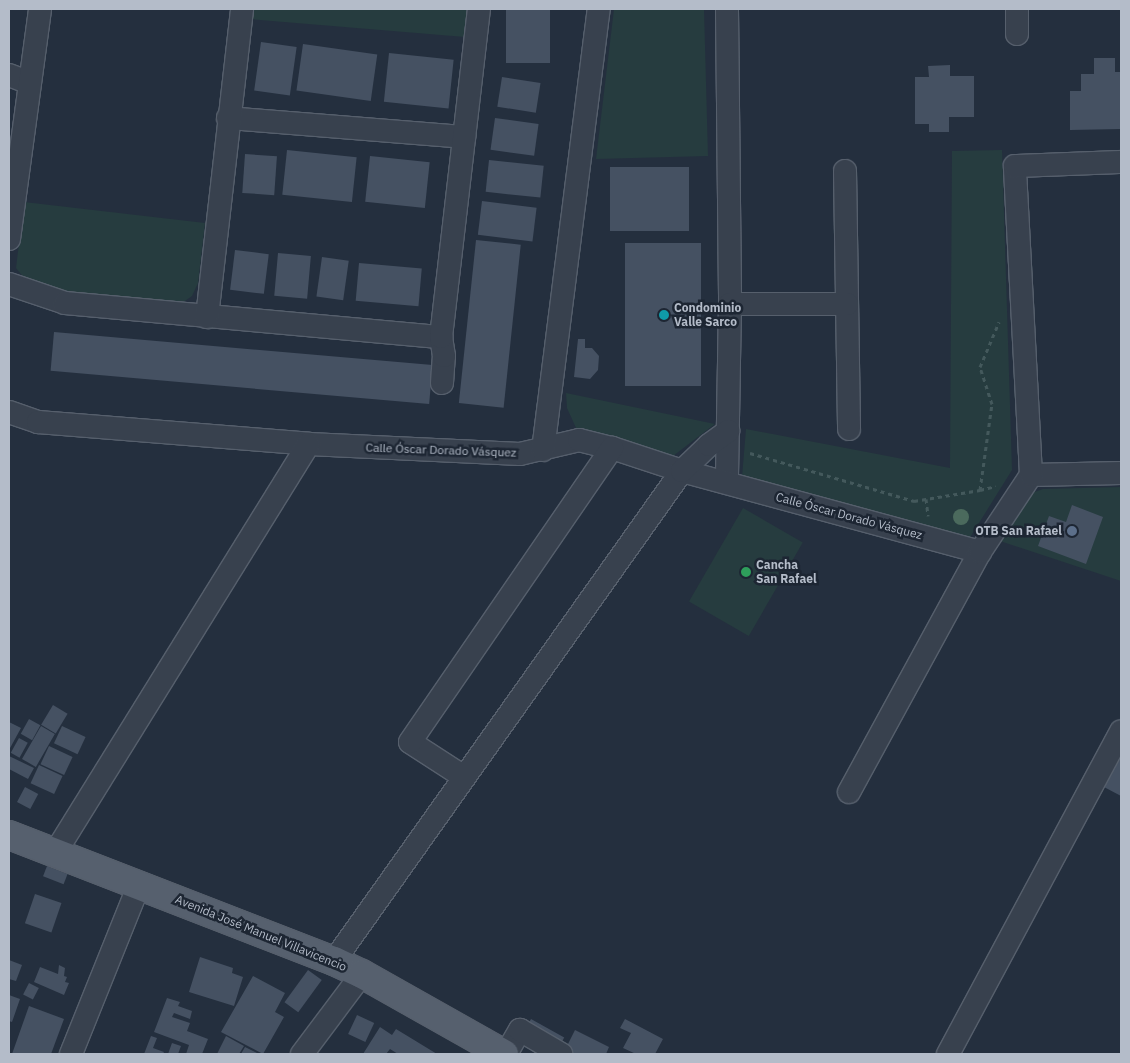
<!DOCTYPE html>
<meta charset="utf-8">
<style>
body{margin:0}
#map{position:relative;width:1130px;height:1063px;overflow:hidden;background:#242f3e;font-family:"IBM Plex Sans",sans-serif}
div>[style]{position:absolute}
.green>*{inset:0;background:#263c3f;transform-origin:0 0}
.building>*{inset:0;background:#455162;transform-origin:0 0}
.path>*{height:3px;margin-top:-1.5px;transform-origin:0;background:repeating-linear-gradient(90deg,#44595c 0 4px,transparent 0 8px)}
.roads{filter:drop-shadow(1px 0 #565f6c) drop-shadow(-1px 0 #565f6c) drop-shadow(0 1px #565f6c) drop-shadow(0 -1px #565f6c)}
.minor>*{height:22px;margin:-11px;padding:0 11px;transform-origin:11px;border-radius:11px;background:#38414e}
.major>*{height:28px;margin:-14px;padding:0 14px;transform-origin:14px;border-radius:14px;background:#56606e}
.trees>*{width:16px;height:16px;margin:-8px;border-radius:50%;background:#4b6a5d}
.dots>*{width:14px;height:14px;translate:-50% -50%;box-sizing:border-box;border:2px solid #1d2633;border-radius:50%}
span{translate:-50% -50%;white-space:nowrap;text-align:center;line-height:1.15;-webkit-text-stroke:5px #1d2633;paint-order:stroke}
.poi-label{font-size:12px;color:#b4bcc9;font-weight:700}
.left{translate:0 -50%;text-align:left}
.right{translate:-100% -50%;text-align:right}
.street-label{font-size:12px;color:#b4bcc9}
.frame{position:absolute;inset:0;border:10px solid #b4bcc9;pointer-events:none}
</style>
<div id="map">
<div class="green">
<i style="clip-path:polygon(251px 9px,469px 9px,465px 37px,249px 19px)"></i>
<i style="clip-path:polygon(614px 9px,704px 9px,708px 156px,596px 159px)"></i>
<i style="clip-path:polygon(1002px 150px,1012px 470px,969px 539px,742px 477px,746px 429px,950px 468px,952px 151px)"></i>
<i style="clip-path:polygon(24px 202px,205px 223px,198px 283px,192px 296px,179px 305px,67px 296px,25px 279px,16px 268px)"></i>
<i style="clip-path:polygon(566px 393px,715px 424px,673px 456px,617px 437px,577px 430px,567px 408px)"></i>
<i style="clip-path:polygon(1121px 487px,1121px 581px,1000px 541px,1029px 494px,1043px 489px)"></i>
<i style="left:743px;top:508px;width:69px;height:108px;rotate:30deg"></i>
</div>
<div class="building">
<i style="left:506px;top:9px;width:44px;height:54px"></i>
<i style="left:261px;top:42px;width:36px;height:49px;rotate:8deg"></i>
<i style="left:303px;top:44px;width:75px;height:47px;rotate:8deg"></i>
<i style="left:389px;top:53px;width:65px;height:49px;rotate:6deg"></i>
<i style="clip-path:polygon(1094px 58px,1115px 58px,1115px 72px,1121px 72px,1121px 129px,1070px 130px,1070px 91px,1081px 91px,1081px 74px,1094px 74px)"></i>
<i style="clip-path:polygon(950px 65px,950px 76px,974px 76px,974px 117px,949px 117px,949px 132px,929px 132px,929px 124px,915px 124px,915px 77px,929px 77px,928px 66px)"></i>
<i style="left:502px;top:77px;width:39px;height:30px;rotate:9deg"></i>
<i style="left:495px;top:118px;width:44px;height:32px;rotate:8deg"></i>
<i style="left:287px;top:150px;width:70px;height:45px;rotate:6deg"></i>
<i style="left:245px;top:154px;width:32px;height:39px;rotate:4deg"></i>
<i style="left:370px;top:156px;width:60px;height:46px;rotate:6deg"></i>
<i style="left:489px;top:160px;width:55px;height:32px;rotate:6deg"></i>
<i style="left:610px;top:167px;width:79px;height:64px"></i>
<i style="left:482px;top:201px;width:55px;height:34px;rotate:7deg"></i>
<i style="left:476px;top:240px;width:45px;height:164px;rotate:6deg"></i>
<i style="left:701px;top:243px;width:143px;height:76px;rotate:90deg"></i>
<i style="left:235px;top:250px;width:34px;height:40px;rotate:7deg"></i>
<i style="left:278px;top:253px;width:33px;height:43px;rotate:5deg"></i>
<i style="left:322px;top:257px;width:27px;height:40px;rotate:8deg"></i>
<i style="left:359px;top:263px;width:63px;height:38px;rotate:5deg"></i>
<i style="left:54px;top:332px;width:380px;height:39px;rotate:5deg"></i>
<i style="clip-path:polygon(578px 339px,585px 339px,585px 348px,592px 348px,599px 356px,598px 370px,590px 379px,574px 377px)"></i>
<i style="clip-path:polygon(1072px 505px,1103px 517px,1086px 564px,1038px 546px,1049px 516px,1066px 522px)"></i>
<i style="left:53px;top:705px;width:17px;height:23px;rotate:31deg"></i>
<i style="left:29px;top:719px;width:13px;height:17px;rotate:29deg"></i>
<i style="clip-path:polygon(9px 722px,21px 728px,9px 750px)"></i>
<i style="left:41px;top:726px;width:16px;height:38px;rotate:30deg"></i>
<i style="left:62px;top:726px;width:26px;height:19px;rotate:25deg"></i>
<i style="left:19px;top:738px;width:10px;height:17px;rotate:29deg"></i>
<i style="left:49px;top:746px;width:26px;height:20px;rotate:25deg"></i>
<i style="clip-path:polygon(9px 756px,34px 768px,28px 779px,9px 769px)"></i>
<i style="clip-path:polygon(1121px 756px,1121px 796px,1104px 787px)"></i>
<i style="left:39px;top:765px;width:26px;height:20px;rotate:25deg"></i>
<i style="left:25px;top:787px;width:15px;height:17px;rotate:28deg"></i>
<i style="left:47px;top:866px;width:22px;height:11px;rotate:21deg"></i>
<i style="left:35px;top:894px;width:28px;height:31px;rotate:19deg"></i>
<i style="clip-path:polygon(200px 957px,233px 968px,232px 973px,243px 977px,234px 1006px,189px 992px)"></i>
<i style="clip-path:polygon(9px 960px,22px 965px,16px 981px,9px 979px)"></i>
<i style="clip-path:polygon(59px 965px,65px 968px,64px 976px,67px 977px,65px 982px,69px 983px,64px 995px,34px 982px,40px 967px,58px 974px)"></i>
<i style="left:308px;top:970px;width:17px;height:40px;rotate:36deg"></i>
<i style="clip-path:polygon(253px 976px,285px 993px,275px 1012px,284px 1017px,263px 1054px,221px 1032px)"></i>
<i style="left:29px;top:983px;width:11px;height:13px;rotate:27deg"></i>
<i style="clip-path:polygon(9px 995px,20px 999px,12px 1022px,9px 1021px)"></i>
<i style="clip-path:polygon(167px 998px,180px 1002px,178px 1006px,192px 1011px,190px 1019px,174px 1013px,172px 1017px,190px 1023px,187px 1031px,208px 1039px,202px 1054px,186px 1054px,189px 1045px,154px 1032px)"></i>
<i style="clip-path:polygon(29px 1006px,64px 1019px,51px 1054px,12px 1054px)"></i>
<i style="left:357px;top:1015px;width:19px;height:21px;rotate:25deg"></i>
<i style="left:531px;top:1019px;width:38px;height:18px;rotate:29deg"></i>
<i style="clip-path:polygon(625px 1019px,663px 1039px,655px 1054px,636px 1054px,623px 1048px,631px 1033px,620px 1028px)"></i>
<i style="clip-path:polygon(380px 1027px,392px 1035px,396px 1029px,437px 1054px,398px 1054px,390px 1049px,386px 1054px,363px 1054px)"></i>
<i style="clip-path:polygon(575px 1030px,609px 1047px,606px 1054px,563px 1054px)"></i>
<i style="clip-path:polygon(151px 1036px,157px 1038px,153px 1048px,164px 1052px,163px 1054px,144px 1054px)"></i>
<i style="clip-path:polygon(226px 1036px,244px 1046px,239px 1054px,217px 1054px)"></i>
<i style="clip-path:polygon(172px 1043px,181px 1046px,178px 1054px,168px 1054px)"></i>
<i style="clip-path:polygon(245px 1047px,259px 1054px,241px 1054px)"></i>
</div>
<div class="path">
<i style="left:750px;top:453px;width:171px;rotate:16.3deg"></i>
<i style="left:914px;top:501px;width:67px;rotate:-9.5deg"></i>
<i style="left:980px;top:490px;width:87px;rotate:-82.1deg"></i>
<i style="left:992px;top:404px;width:39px;rotate:-108deg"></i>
<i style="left:980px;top:367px;width:49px;rotate:-67.1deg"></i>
<i style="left:980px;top:490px;width:16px;rotate:-14deg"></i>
<i style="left:926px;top:499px;width:17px;rotate:83deg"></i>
</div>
<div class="roads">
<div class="minor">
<i style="left:727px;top:9px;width:295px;rotate:89.4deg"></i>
<i style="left:730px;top:304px;width:178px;rotate:91deg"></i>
<i style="left:1017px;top:9px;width:25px;rotate:90deg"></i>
<i style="left:9px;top:75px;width:22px;rotate:21deg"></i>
<i style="left:228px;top:118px;width:237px;rotate:4.6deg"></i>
<i style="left:845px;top:171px;width:258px;rotate:89.1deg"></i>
<i style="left:9px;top:239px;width:232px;rotate:-82.3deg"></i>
<i style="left:9px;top:284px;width:59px;rotate:18.7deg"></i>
<i style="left:65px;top:303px;width:378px;rotate:5.2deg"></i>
<i style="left:730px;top:304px;width:117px"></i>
<i style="left:207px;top:317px;width:310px;rotate:-83.5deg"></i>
<i style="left:442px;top:383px;width:27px;rotate:-86deg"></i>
<i style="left:444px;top:356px;width:19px;rotate:-99deg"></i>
<i style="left:441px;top:337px;width:330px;rotate:-83.4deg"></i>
<i style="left:9px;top:412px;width:31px;rotate:19deg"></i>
<i style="left:38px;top:422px;width:272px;rotate:4.6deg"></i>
<i style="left:309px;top:444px;width:211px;rotate:2.7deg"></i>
<i style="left:520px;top:454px;width:61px;rotate:-13.3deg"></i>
<i style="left:579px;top:440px;width:34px;rotate:14deg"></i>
<i style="left:612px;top:448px;width:74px;rotate:18.2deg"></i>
<i style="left:682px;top:471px;width:309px;rotate:15.2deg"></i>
<i style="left:543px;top:450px;width:445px;rotate:-82.8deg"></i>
<i style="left:1031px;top:475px;width:90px;rotate:-1.3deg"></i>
<i style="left:464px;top:777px;width:64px;rotate:-147.1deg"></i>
<i style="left:410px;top:742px;width:357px;rotate:-55.5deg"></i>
<i style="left:849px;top:792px;width:273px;rotate:-61.4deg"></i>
<i style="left:980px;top:552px;width:92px;rotate:-56.5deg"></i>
<i style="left:1031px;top:475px;width:309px;rotate:-93deg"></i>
<i style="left:1015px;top:166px;width:106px;rotate:-2.2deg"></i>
<i style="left:55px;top:853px;width:481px;rotate:-58.2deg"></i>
<i style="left:334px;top:961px;width:601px;rotate:-54.62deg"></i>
<i style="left:682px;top:471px;width:37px;rotate:-44deg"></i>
<i style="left:709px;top:445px;width:24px;rotate:-36deg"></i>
<i style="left:71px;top:1054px;width:182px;rotate:-68.1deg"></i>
<i style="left:302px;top:1054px;width:100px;rotate:-53.1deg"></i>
<i style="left:506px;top:1054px;width:28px;rotate:-60deg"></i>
<i style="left:520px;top:1030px;width:48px;rotate:30.3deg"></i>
<i style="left:948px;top:1054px;width:366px;rotate:-61.8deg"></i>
</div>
<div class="major">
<i style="left:9px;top:835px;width:349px;rotate:21.2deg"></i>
<i style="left:334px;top:961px;width:31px;rotate:25deg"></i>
<i style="left:362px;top:974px;width:163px;rotate:29.4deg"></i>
</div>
</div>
<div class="trees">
<i style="left:961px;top:517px"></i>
</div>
<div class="dots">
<i style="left:664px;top:315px;background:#0f9aa8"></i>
<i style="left:1072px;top:531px;background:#5c6f8a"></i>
<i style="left:746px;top:572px;background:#2e9e5b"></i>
</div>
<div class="poi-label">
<span class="left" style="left:674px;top:315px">Condominio<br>Valle Sarco</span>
<span class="right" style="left:1062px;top:531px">OTB San Rafael</span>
<span class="left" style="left:756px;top:572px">Cancha<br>San Rafael</span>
</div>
<div class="street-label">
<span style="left:441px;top:450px;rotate:2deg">Calle Óscar Dorado Vásquez</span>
<span style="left:849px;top:516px;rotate:15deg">Calle Óscar Dorado Vásquez</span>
<span style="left:261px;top:933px;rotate:22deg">Avenida José Manuel Villavicencio</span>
</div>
<div class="frame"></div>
</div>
